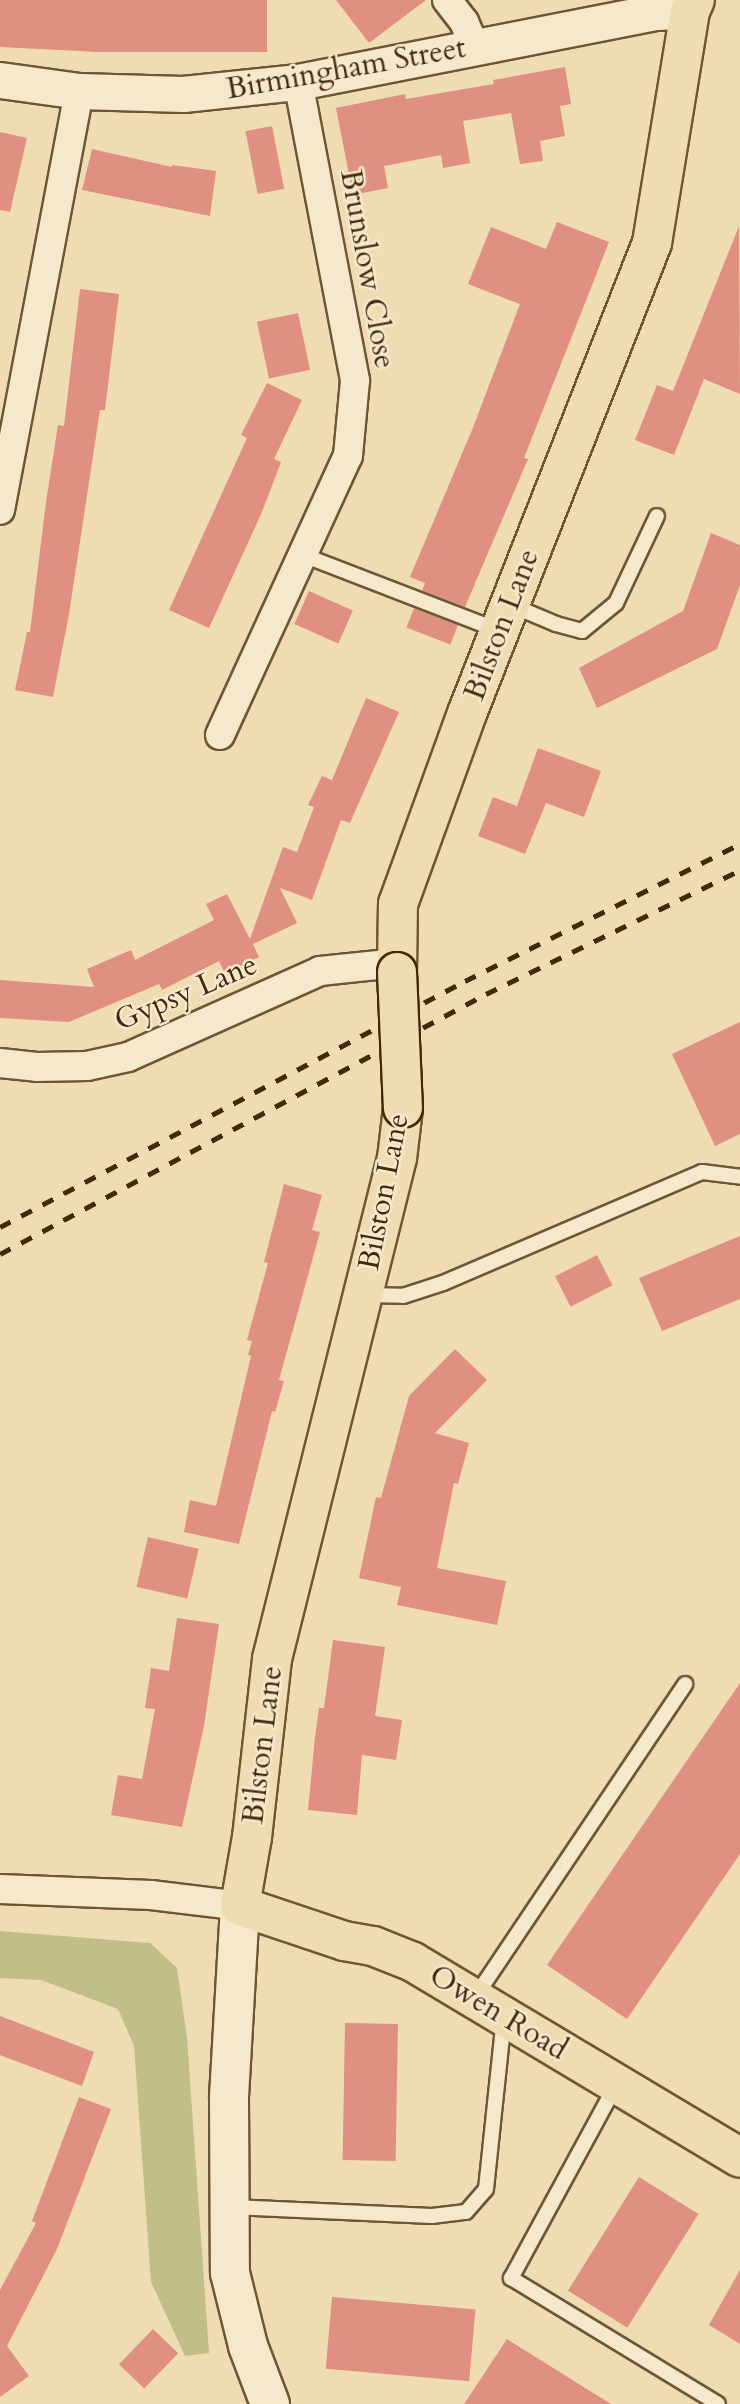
<!DOCTYPE html>
<style>
body{margin:0}
#map{position:relative;width:740px;height:2404px;overflow:hidden;background:#f0dcb2;font-family:Cardo,serif}
div>[style]{position:absolute}
.green>*{inset:0;background:#c0bf88}
.building>*{inset:0;background:#df9080;transform-origin:0 0}
.roads{filter:drop-shadow(2px 0 #6e5634) drop-shadow(-2px 0 #6e5634) drop-shadow(0 2px #6e5634) drop-shadow(0 -2px #6e5634)}
.service>*{height:14px;margin:-7px;padding:0 7px;transform-origin:7px;border-radius:7px;background:#f5e8cd}
.minor>*{height:28px;margin:-14px;padding:0 14px;transform-origin:14px;border-radius:14px;background:#f5e8cd}
.tertiary>*{height:35px;margin:-17.5px;padding:0 17.5px;transform-origin:17.5px;border-radius:17.5px;background:#f5e8cd}
.secondary>*{height:38px;margin:-19px;padding:0 19px;transform-origin:19px;border-radius:19px;background:#f5e8cd}
.primary>*{height:38px;margin:-19px;padding:0 19px;transform-origin:19px;border-radius:19px;background:#f0dcb2}
.rail>*{height:5px;margin-top:-2.5px;transform-origin:0;background:repeating-linear-gradient(90deg,#42290a 0 12px,transparent 0 24px)}
.bridges{filter:drop-shadow(2px 0 #42290a) drop-shadow(-2px 0 #42290a) drop-shadow(0 2px #42290a) drop-shadow(0 -2px #42290a)}
.primary-bridge>*{height:38px;margin:-19px;padding:0 19px;transform-origin:19px;border-radius:19px;background:#f0dcb2}
span{translate:-50% -50%;white-space:nowrap;text-align:center;line-height:1.15;-webkit-text-stroke:5px #f5e8cd;paint-order:stroke}
.street-label{font-size:30px;color:#42290a}
</style>
<div id="map">
<div class="green">
<i style="clip-path:polygon(0 1931px,150px 1943px,177px 1968px,187px 2037px,209px 2353px,185px 2356px,151px 2282px,134px 2046px,118px 2009px,41px 1980px,0 1978px)"></i>
</div>
<div class="building">
<i style="clip-path:polygon(0 0,267px 0,267px 52px,98px 52px,0 47px)"></i>
<i style="clip-path:polygon(336px 0,426px 0,369px 43px)"></i>
<i style="clip-path:polygon(565px 67px,571px 104px,560px 106px,565px 136px,540px 141px,543px 161px,520px 164px,511px 113px,463px 121px,470px 163px,443px 168px,441px 155px,384px 166px,388px 188px,353px 195px,336px 108px,405px 94px,406px 99px,494px 84px,493px 80px)"></i>
<i style="left:272px;top:126px;width:64px;height:27px;rotate:79deg"></i>
<i style="clip-path:polygon(0 132px,27px 138px,10px 212px,0 210px)"></i>
<i style="clip-path:polygon(92px 149px,172px 167px,172px 165px,216px 171px,210px 216px,82px 190px)"></i>
<i style="clip-path:polygon(557px 222px,609px 242px,524px 458px,528px 459px,465px 607px,422px 591px,425px 583px,410px 577px,472px 430px,520px 304px,468px 284px,491px 227px,546px 249px)"></i>
<i style="clip-path:polygon(739px 226px,740px 394px,704px 379px,674px 455px,635px 440px,657px 385px,673px 391px)"></i>
<i style="clip-path:polygon(80px 289px,119px 294px,105px 410px,100px 410px,69px 614px,53px 697px,15px 690px,27px 632px,30px 632px,46px 502px,58px 425px,64px 426px)"></i>
<i style="left:298px;top:313px;width:58px;height:42px;rotate:78deg"></i>
<i style="clip-path:polygon(267px 383px,302px 400px,274px 459px,281px 462px,262px 512px,209px 628px,169px 610px,247px 438px,241px 435px)"></i>
<i style="clip-path:polygon(711px 533px,740px 545px,740px 585px,717px 649px,597px 708px,579px 668px,683px 611px)"></i>
<i style="left:309px;top:591px;width:48px;height:36px;rotate:24deg"></i>
<i style="left:414px;top:608px;width:47px;height:21px;rotate:21deg"></i>
<i style="clip-path:polygon(366px 698px,399px 712px,350px 823px,341px 820px,312px 900px,280px 888px,297px 923px,253px 944px,259px 957px,225px 974px,219px 961px,162px 990px,159px 984px,69px 1022px,0 1018px,0 980px,94px 987px,87px 969px,131px 950px,135px 960px,214px 920px,206px 904px,227px 894px,250px 939px,283px 847px,297px 852px,314px 807px,308px 805px,322px 776px,332px 780px)"></i>
<i style="clip-path:polygon(538px 748px,601px 771px,584px 817px,546px 803px,525px 854px,478px 836px,493px 797px,517px 806px)"></i>
<i style="clip-path:polygon(740px 1022px,740px 1134px,715px 1146px,672px 1054px)"></i>
<i style="clip-path:polygon(284px 1184px,322px 1195px,312px 1230px,320px 1232px,279px 1380px,284px 1381px,275px 1412px,272px 1411px,239px 1544px,184px 1532px,190px 1500px,216px 1506px,251px 1356px,248px 1355px,252px 1341px,247px 1340px,268px 1263px,264px 1262px)"></i>
<i style="clip-path:polygon(740px 1236px,740px 1299px,662px 1331px,639px 1278px)"></i>
<i style="left:597px;top:1255px;width:34px;height:47px;rotate:63deg"></i>
<i style="clip-path:polygon(455px 1349px,487px 1380px,435px 1433px,469px 1443px,458px 1484px,454px 1483px,437px 1568px,506px 1581px,497px 1625px,397px 1605px,401px 1587px,359px 1578px,376px 1497px,381px 1498px,409px 1396px)"></i>
<i style="left:148px;top:1537px;width:52px;height:51px;rotate:13deg"></i>
<i style="clip-path:polygon(177px 1618px,219px 1624px,204px 1726px,182px 1827px,111px 1815px,118px 1775px,142px 1779px,155px 1709px,145px 1708px,151px 1668px,169px 1671px)"></i>
<i style="clip-path:polygon(333px 1640px,385px 1647px,375px 1716px,402px 1720px,396px 1760px,362px 1755px,357px 1815px,308px 1810px,315px 1737px,319px 1708px,324px 1708px)"></i>
<i style="clip-path:polygon(740px 1683px,740px 1854px,627px 2019px,547px 1965px)"></i>
<i style="clip-path:polygon(0 2016px,94px 2052px,82px 2086px,0 2055px)"></i>
<i style="left:345px;top:2023px;width:53px;height:137px;rotate:1deg"></i>
<i style="clip-path:polygon(79px 2097px,111px 2109px,57px 2249px,7px 2346px,29px 2376px,0 2397px,0 2290px,36px 2223px,32px 2221px)"></i>
<i style="left:639px;top:2177px;width:70px;height:134px;rotate:32deg"></i>
<i style="clip-path:polygon(740px 2270px,740px 2344px,709px 2325px)"></i>
<i style="left:332px;top:2297px;width:144px;height:72px;rotate:5deg"></i>
<i style="left:153px;top:2329px;width:35px;height:49px;rotate:44deg"></i>
<i style="clip-path:polygon(507px 2339px,611px 2404px,464px 2404px)"></i>
</div>
<div class="roads">
<div class="service">
<i style="left:303px;top:555px;width:208px;rotate:21.1deg"></i>
<i style="left:511px;top:605px;width:49px;rotate:22.9deg"></i>
<i style="left:556px;top:624px;width:27px;rotate:15deg"></i>
<i style="left:582px;top:631px;width:44px;rotate:-39.5deg"></i>
<i style="left:616px;top:603px;width:96px;rotate:-64.8deg"></i>
<i style="left:364px;top:1295px;width:39px;rotate:1deg"></i>
<i style="left:403px;top:1296px;width:42px;rotate:-18deg"></i>
<i style="left:443px;top:1283px;width:282px;rotate:-23.2deg"></i>
<i style="left:702px;top:1172px;width:38px;rotate:7deg"></i>
<i style="left:475px;top:1997px;width:377px;rotate:-56.1deg"></i>
<i style="left:616px;top:2085px;width:220px;rotate:118.5deg"></i>
<i style="left:511px;top:2278px;width:242px;rotate:31.3deg"></i>
<i style="left:232px;top:2207px;width:200px;rotate:2.6deg"></i>
<i style="left:432px;top:2216px;width:34px;rotate:-7deg"></i>
<i style="left:466px;top:2212px;width:30px;rotate:-49deg"></i>
<i style="left:486px;top:2189px;width:171px;rotate:-84deg"></i>
</div>
<div class="minor">
<i style="left:447px;top:0;width:28px;rotate:52deg"></i>
<i style="left:464px;top:22px;width:27px;rotate:66deg"></i>
<i style="left:0;top:510px;width:426px;rotate:-79.3deg"></i>
<i style="left:220px;top:735px;width:307px;rotate:-65.4deg"></i>
<i style="left:348px;top:456px;width:76px;rotate:-84.7deg"></i>
<i style="left:355px;top:380px;width:303px;rotate:-100.8deg"></i>
<i style="left:0;top:1063px;width:37px;rotate:6deg"></i>
<i style="left:37px;top:1067px;width:50px;rotate:-1.1deg"></i>
<i style="left:87px;top:1066px;width:42px;rotate:-12.4deg"></i>
<i style="left:128px;top:1057px;width:210px;rotate:-24.1deg"></i>
<i style="left:320px;top:971px;width:76px;rotate:-6deg"></i>
<i style="left:0;top:1889px;width:151px;rotate:2.3deg"></i>
<i style="left:151px;top:1895px;width:90px;rotate:7deg"></i>
</div>
<div class="tertiary">
<i style="left:0;top:80px;width:80px;rotate:7.9deg"></i>
<i style="left:79px;top:91px;width:104px;rotate:1.7deg"></i>
<i style="left:183px;top:94px;width:116px;rotate:-6deg"></i>
<i style="left:298px;top:82px;width:365px;rotate:-11.1deg"></i>
<i style="left:656px;top:12px;width:34px;rotate:-2deg"></i>
</div>
<div class="secondary">
<i style="left:240px;top:1906px;width:193px;rotate:93.3deg"></i>
<i style="left:229px;top:2099px;width:174px;rotate:89.7deg"></i>
<i style="left:230px;top:2273px;width:75px;rotate:76.1deg"></i>
<i style="left:248px;top:2346px;width:62px;rotate:69.2deg"></i>
</div>
<div class="primary">
<i style="left:397px;top:972px;width:68px;rotate:-89.2deg"></i>
<i style="left:398px;top:904px;width:205px;rotate:-70.1deg"></i>
<i style="left:468px;top:711px;width:503px;rotate:-68.54deg"></i>
<i style="left:652px;top:243px;width:235px;rotate:-80.7deg"></i>
<i style="left:690px;top:11px;width:12px;rotate:-66deg"></i>
<i style="left:403px;top:1108px;width:50px;rotate:96.8deg"></i>
<i style="left:397px;top:1158px;width:516px;rotate:104.01deg"></i>
<i style="left:272px;top:1659px;width:179px;rotate:96.4deg"></i>
<i style="left:252px;top:1837px;width:70px;rotate:99.9deg"></i>
<i style="left:240px;top:1906px;width:110px;rotate:18.6deg"></i>
<i style="left:344px;top:1941px;width:29px;rotate:10deg"></i>
<i style="left:373px;top:1946px;width:43px;rotate:21.8deg"></i>
<i style="left:413px;top:1962px;width:381px;rotate:30.9deg"></i>
</div>
</div>
<div class="rail">
<i style="left:0;top:1227px;width:526px;rotate:-27.88deg"></i>
<i style="left:465px;top:981px;width:307px;rotate:-26.5deg"></i>
<i style="left:0;top:1254px;width:551px;rotate:-28.15deg"></i>
<i style="left:486px;top:994px;width:283px;rotate:-26deg"></i>
</div>
<div class="bridges">
<div class="primary-bridge">
<i style="left:397px;top:972px;width:136px;rotate:87.5deg"></i>
</div>
</div>
<div class="street-label">
<span style="left:346px;top:69px;rotate:-10deg">Birmingham Street</span>
<span style="left:367px;top:269px;rotate:80deg">Brunslow Close</span>
<span style="left:502px;top:625px;rotate:-69deg">Bilston Lane</span>
<span style="left:186px;top:993px;rotate:-23deg">Gypsy Lane</span>
<span style="left:384px;top:1192px;rotate:-79deg">Bilston Lane</span>
<span style="left:263px;top:1745px;rotate:-83deg">Bilston Lane</span>
<span style="left:498px;top:2013px;rotate:31deg">Owen Road</span>
</div>
</div>
